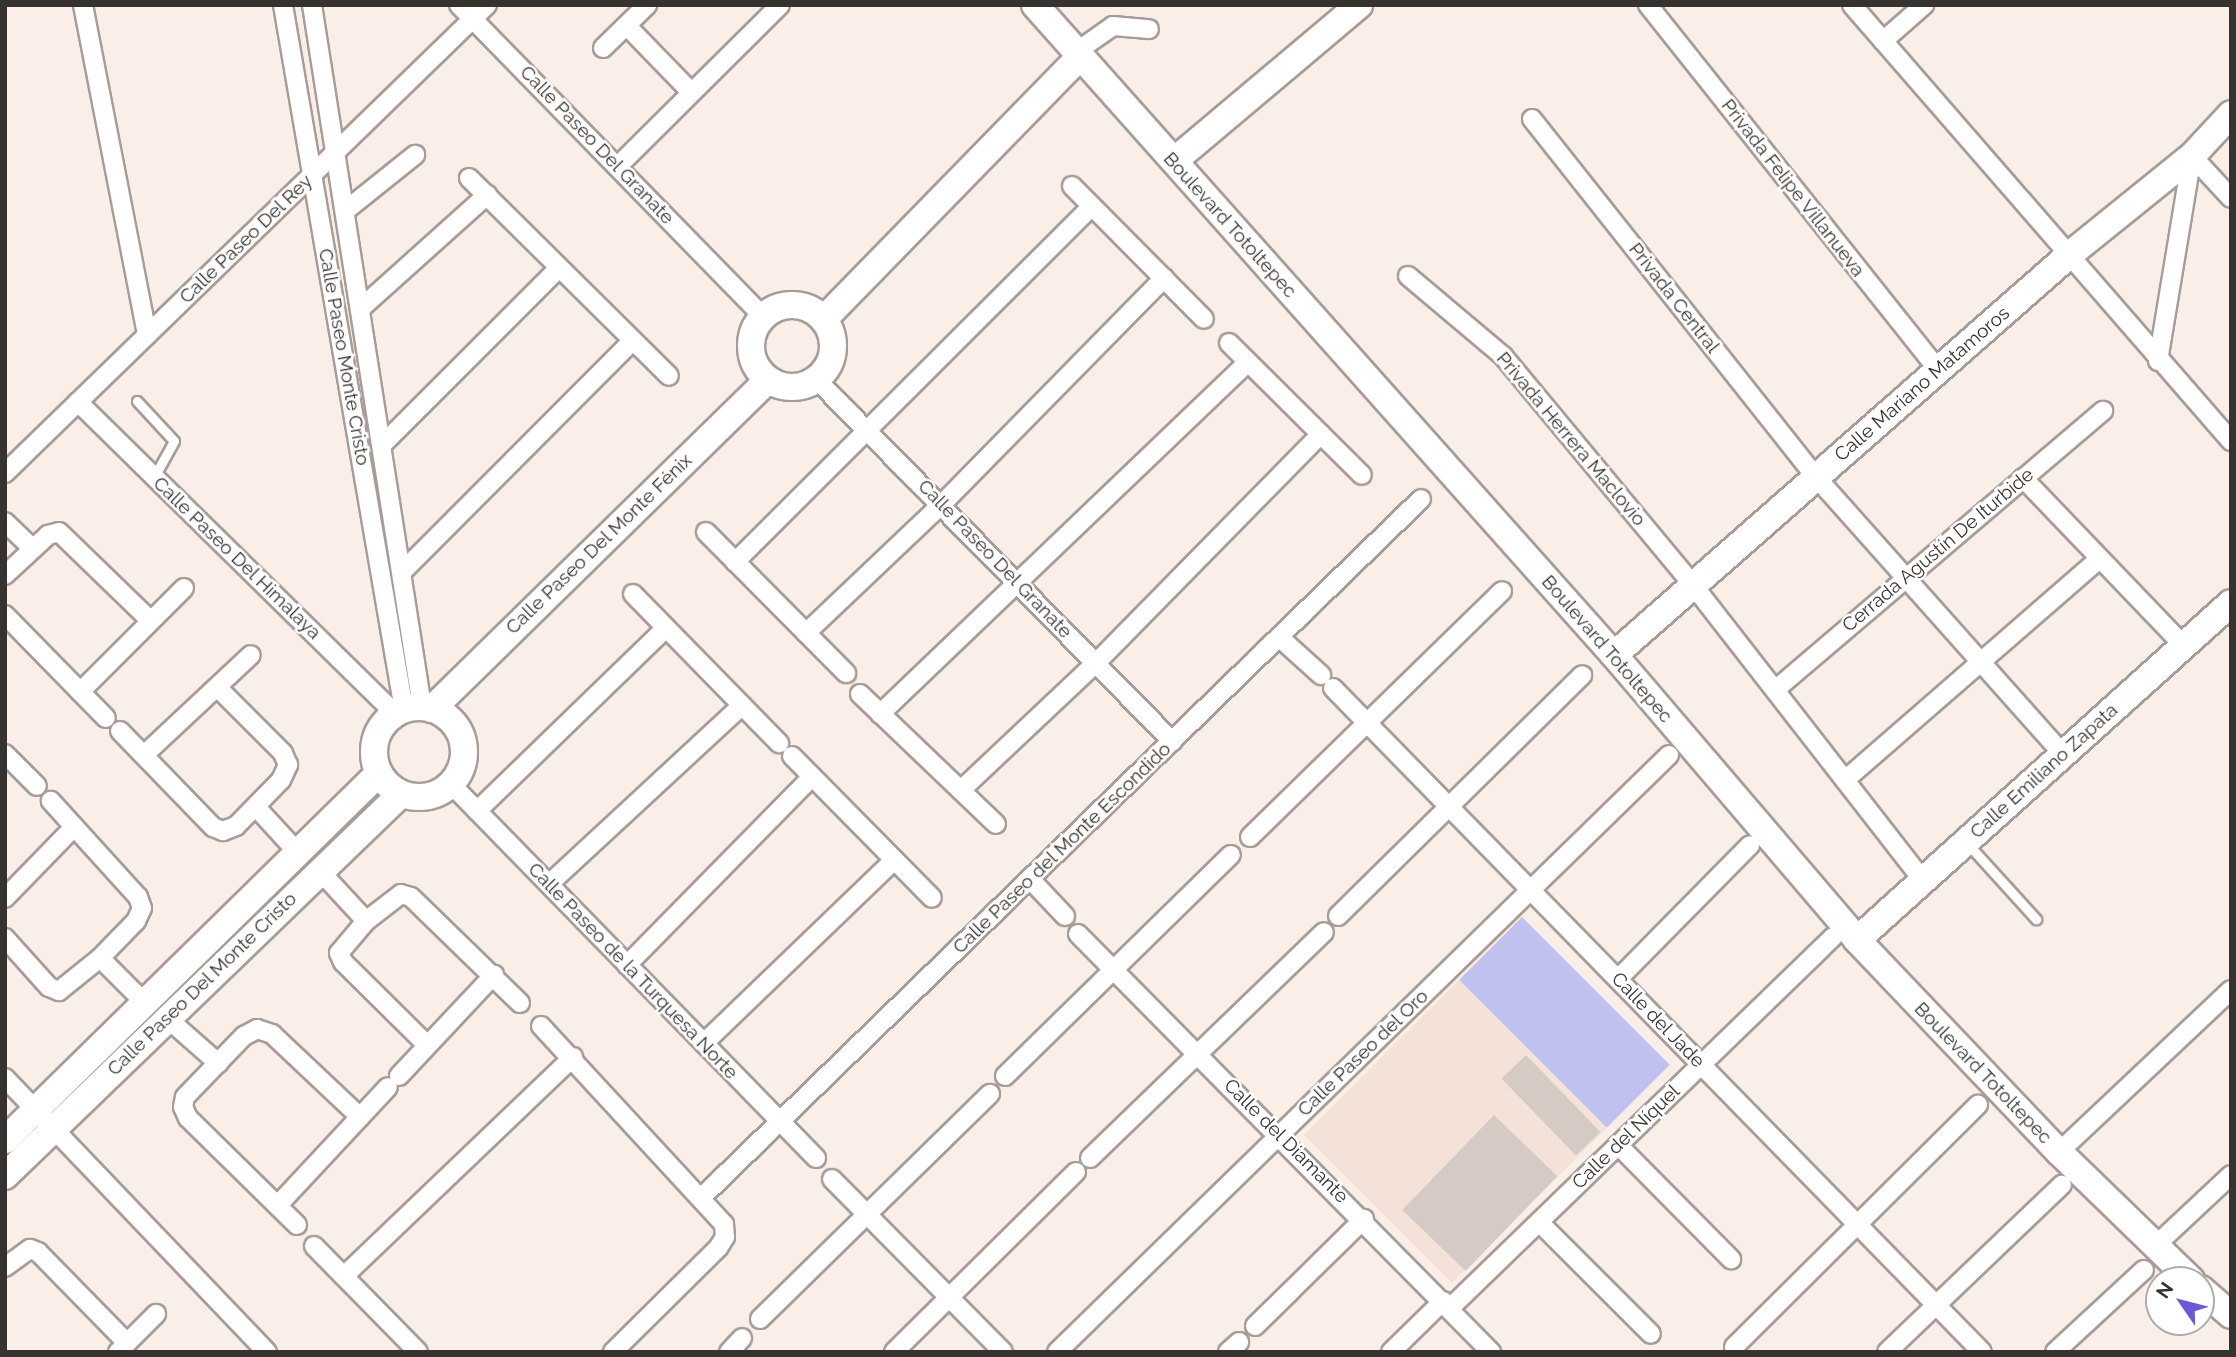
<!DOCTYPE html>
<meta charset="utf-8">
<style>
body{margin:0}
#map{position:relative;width:2236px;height:1357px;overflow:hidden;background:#f9eee8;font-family:Raleway,sans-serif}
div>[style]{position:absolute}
.built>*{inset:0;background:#f4e1d7;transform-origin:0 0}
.green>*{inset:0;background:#c1c1f0;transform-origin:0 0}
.building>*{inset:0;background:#d6cac4;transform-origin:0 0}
.roads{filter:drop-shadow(2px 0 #a79c97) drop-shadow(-2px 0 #a79c97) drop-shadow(0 2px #a79c97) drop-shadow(0 -2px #a79c97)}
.lane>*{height:9px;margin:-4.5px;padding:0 4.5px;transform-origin:4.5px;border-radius:4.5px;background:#fff}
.street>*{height:18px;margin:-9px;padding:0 9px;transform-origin:9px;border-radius:9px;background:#fff}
.secondary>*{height:26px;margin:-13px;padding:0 13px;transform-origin:13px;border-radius:13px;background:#fff}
.secondary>.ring{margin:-13px;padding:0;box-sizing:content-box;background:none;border:26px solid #fff;border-radius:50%}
span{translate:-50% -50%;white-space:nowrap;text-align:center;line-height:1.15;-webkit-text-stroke:5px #fff;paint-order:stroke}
.street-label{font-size:19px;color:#363230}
.frame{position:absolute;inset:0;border:7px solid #363230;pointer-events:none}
.north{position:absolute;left:2145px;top:1266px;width:70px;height:70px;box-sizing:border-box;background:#fff;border:2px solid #afadac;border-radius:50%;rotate:305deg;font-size:19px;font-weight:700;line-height:28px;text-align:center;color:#363230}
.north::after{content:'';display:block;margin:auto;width:24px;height:32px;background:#6a5ad4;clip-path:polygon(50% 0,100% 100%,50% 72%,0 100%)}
</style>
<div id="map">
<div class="built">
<i style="left:1459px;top:980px;width:209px;height:219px;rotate:45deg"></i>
</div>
<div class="green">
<i style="left:1522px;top:917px;width:209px;height:89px;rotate:45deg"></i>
</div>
<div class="building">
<i style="left:1526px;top:1055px;width:107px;height:34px;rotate:46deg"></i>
<i style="left:1494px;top:1115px;width:88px;height:132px;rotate:44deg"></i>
</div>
<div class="roads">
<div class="lane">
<i style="left:137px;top:401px;width:54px;rotate:47.2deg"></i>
<i style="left:174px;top:441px;width:41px;rotate:119.1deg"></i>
<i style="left:1967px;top:843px;width:103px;rotate:47.8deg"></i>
</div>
<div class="street">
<i style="left:83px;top:5px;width:336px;rotate:79deg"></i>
<i style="left:283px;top:5px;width:715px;rotate:80.26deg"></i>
<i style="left:312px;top:5px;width:711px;rotate:81.09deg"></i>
<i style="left:459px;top:5px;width:435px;rotate:45.7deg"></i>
<i style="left:1648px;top:5px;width:466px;rotate:51.5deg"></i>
<i style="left:1852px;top:5px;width:578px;rotate:49deg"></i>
<i style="left:627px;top:26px;width:92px;rotate:45.9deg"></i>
<i style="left:1883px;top:41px;width:55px;rotate:-41.3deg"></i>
<i style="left:603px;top:48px;width:62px;rotate:-44.3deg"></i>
<i style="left:1076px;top:52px;width:45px;rotate:-35.1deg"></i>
<i style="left:1113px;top:26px;width:36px;rotate:5deg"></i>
<i style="left:1532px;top:119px;width:457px;rotate:51.6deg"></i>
<i style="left:1816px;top:477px;width:371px;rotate:48.3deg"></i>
<i style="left:2192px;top:156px;width:57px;rotate:47.1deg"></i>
<i style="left:618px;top:166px;width:228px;rotate:-44.8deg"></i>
<i style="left:469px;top:178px;width:281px;rotate:44.7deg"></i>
<i style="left:1072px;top:186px;width:187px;rotate:45.2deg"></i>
<i style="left:345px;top:211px;width:90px;rotate:-38.7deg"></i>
<i style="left:1408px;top:276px;width:124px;rotate:40.1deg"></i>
<i style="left:1503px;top:356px;width:298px;rotate:50.3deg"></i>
<i style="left:1693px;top:585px;width:374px;rotate:52.1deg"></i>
<i style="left:360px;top:309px;width:171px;rotate:-41.9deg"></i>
<i style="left:1229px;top:343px;width:187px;rotate:44.8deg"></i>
<i style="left:2158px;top:361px;width:208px;rotate:-80.6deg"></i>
<i style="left:816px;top:379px;width:508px;rotate:45.48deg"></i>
<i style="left:78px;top:402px;width:445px;rotate:44.5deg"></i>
<i style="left:382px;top:445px;width:250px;rotate:-45deg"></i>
<i style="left:5px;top:473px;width:672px;rotate:-44.16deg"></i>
<i style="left:2023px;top:478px;width:231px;rotate:46.2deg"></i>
<i style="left:5px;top:522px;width:39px;rotate:44deg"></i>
<i style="left:706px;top:532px;width:199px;rotate:45.2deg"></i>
<i style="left:735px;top:562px;width:504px;rotate:-44.92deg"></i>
<i style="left:404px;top:570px;width:322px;rotate:-45.1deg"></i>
<i style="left:5px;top:575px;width:59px;rotate:-42.9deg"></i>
<i style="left:48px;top:535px;width:11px;rotate:-15deg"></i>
<i style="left:59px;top:532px;width:128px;rotate:44.1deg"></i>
<i style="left:633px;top:594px;width:209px;rotate:45.6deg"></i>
<i style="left:5px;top:615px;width:144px;rotate:45.6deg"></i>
<i style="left:806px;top:633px;width:187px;rotate:-43.5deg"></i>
<i style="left:942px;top:504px;width:317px;rotate:-45.5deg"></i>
<i style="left:1279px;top:637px;width:57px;rotate:42.1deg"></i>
<i style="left:1333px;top:688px;width:928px;rotate:45.65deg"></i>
<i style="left:1775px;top:690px;width:431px;rotate:-40.4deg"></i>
<i style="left:80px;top:692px;width:147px;rotate:-45deg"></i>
<i style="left:860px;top:694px;width:188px;rotate:43.7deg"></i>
<i style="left:880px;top:714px;width:509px;rotate:-43.73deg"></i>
<i style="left:120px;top:731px;width:134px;rotate:45.9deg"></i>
<i style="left:213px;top:827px;width:11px;rotate:22deg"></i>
<i style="left:223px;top:831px;width:14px;rotate:-21deg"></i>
<i style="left:236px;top:826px;width:64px;rotate:-45.6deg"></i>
<i style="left:281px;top:780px;width:17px;rotate:-65deg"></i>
<i style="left:288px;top:765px;width:13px;rotate:-113deg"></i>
<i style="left:283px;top:753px;width:93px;rotate:-135deg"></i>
<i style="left:5px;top:754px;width:45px;rotate:45deg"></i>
<i style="left:144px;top:755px;width:146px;rotate:-43.1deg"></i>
<i style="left:792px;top:756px;width:199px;rotate:45.4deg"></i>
<i style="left:1845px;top:780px;width:337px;rotate:-41deg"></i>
<i style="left:450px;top:783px;width:524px;rotate:45.7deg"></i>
<i style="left:961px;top:790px;width:185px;rotate:-43.3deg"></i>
<i style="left:1096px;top:663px;width:321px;rotate:-45.5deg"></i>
<i style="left:256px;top:807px;width:64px;rotate:47.5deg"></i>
<i style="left:477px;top:811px;width:263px;rotate:-44.1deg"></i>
<i style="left:1250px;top:837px;width:352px;rotate:-44.3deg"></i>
<i style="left:319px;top:870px;width:69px;rotate:47.3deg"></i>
<i style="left:1030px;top:879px;width:51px;rotate:46.6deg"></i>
<i style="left:549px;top:884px;width:263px;rotate:-42.8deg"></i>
<i style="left:5px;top:898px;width:99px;rotate:-45.8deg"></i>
<i style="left:1338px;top:916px;width:343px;rotate:-44.6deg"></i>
<i style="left:1078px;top:934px;width:588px;rotate:45.34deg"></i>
<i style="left:5px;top:938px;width:66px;rotate:48.1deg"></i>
<i style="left:49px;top:987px;width:11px;rotate:22deg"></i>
<i style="left:59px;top:991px;width:53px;rotate:-38.8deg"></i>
<i style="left:100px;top:958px;width:52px;rotate:-45.8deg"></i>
<i style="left:136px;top:921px;width:14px;rotate:-65deg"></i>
<i style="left:142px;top:908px;width:12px;rotate:-110deg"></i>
<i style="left:138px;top:897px;width:130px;rotate:-132.2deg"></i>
<i style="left:100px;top:958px;width:64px;rotate:45deg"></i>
<i style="left:627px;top:965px;width:264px;rotate:-45.5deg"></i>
<i style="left:1618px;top:979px;width:188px;rotate:-45.4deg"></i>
<i style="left:168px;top:1019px;width:67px;rotate:41.3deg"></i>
<i style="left:541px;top:1026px;width:270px;rotate:47.3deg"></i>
<i style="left:724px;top:1224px;width:13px;rotate:86deg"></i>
<i style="left:725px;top:1237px;width:13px;rotate:122deg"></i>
<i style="left:718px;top:1248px;width:148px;rotate:135.3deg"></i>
<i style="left:704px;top:1043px;width:264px;rotate:-43.9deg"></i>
<i style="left:427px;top:1045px;width:118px;rotate:-135.3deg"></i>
<i style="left:343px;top:962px;width:10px;rotate:-114deg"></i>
<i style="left:339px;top:953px;width:42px;rotate:-49.8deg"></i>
<i style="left:366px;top:921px;width:44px;rotate:-37.6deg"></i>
<i style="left:401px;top:894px;width:10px;rotate:17deg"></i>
<i style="left:411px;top:897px;width:152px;rotate:44.2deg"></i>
<i style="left:399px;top:1076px;width:139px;rotate:-46.8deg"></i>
<i style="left:1005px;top:1076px;width:316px;rotate:-44.4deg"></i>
<i style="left:5px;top:1078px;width:379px;rotate:46.3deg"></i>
<i style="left:1618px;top:1145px;width:161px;rotate:45.3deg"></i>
<i style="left:2059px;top:1152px;width:236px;rotate:-43.3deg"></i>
<i style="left:1090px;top:1158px;width:325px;rotate:-44deg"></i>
<i style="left:832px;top:1179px;width:243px;rotate:45.3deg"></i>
<i style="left:702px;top:1197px;width:1002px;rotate:-44.15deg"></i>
<i style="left:278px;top:1205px;width:161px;rotate:-47deg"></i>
<i style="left:1539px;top:1222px;width:158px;rotate:45deg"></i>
<i style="left:297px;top:1225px;width:153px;rotate:-135.5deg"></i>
<i style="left:188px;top:1118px;width:12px;rotate:-114deg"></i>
<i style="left:183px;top:1107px;width:10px;rotate:-79deg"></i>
<i style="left:185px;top:1097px;width:85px;rotate:-46deg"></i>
<i style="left:244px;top:1036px;width:15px;rotate:-28deg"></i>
<i style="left:257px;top:1029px;width:16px;rotate:18deg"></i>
<i style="left:272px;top:1034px;width:121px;rotate:43.3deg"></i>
<i style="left:314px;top:1246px;width:148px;rotate:45.5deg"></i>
<i style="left:2154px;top:1247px;width:105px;rotate:-43.1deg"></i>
<i style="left:5px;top:1267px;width:31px;rotate:-36deg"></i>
<i style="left:30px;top:1249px;width:9px;rotate:21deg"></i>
<i style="left:38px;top:1252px;width:127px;rotate:45.6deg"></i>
<i style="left:344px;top:1276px;width:317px;rotate:-43.7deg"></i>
<i style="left:1450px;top:1308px;width:533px;rotate:-44.09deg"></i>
<i style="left:760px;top:1319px;width:322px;rotate:-44.4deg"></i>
<i style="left:1255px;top:1326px;width:153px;rotate:-44.5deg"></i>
<i style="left:1734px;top:1347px;width:344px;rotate:-44.8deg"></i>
<i style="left:118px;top:1352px;width:54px;rotate:-45deg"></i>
<i style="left:729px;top:1352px;width:19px;rotate:-47deg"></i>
<i style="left:894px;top:1352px;width:256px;rotate:-44.7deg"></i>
<i style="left:1057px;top:1352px;width:855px;rotate:-44.29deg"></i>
<i style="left:1228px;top:1352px;width:15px;rotate:-42deg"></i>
<i style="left:1391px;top:1352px;width:73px;rotate:-44.4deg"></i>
<i style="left:1887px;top:1352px;width:242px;rotate:-43.7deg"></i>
<i style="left:2055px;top:1352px;width:121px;rotate:-42.7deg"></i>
</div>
<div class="secondary">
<i style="left:1035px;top:5px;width:870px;rotate:48.31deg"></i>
<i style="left:1614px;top:655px;width:375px;rotate:49.5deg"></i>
<i style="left:1857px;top:940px;width:293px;rotate:46.4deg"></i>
<i style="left:2059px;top:1152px;width:184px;rotate:44.1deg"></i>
<i style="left:1174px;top:161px;width:242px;rotate:-40.1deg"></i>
<i class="ring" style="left:751px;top:305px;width:56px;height:56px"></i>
<i style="left:824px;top:319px;width:366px;rotate:-45.7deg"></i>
<i style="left:1614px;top:655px;width:604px;rotate:-41.31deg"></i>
<i style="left:2068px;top:256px;width:159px;rotate:-38.9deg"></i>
<i style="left:2192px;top:156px;width:57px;rotate:-47.1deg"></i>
<i class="ring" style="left:374px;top:707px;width:64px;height:64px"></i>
<i style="left:432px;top:709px;width:470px;rotate:-44.4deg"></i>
<i style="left:1857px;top:940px;width:503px;rotate:-42.02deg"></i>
<i style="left:5px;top:1140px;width:524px;rotate:-44.46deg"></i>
<i style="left:5px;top:1176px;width:550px;rotate:-43.97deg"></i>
<i style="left:2201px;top:1289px;width:40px;rotate:41deg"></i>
</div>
</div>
<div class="street-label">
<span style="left:597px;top:145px;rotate:46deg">Calle Paseo Del Granate</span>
<span style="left:1793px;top:188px;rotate:52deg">Privada Felipe Villanueva</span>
<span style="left:1230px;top:225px;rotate:48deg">Boulevard Totoltepec</span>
<span style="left:246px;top:239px;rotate:-44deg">Calle Paseo Del Rey</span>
<span style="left:1674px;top:298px;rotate:52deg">Privada Central</span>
<span style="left:344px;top:357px;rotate:80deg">Calle Paseo Monte Cristo</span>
<span style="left:1922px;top:384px;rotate:-41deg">Calle Mariano Matamoros</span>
<span style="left:1571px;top:439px;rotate:50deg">Privada Herrera Maclovio</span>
<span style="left:599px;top:544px;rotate:-44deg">Calle Paseo Del Monte Fénix</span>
<span style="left:1938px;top:550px;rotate:-40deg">Cerrada Agustín De Iturbide</span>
<span style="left:237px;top:558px;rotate:44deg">Calle Paseo Del Himalaya</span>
<span style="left:995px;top:559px;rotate:46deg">Calle Paseo Del Granate</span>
<span style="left:1607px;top:649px;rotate:49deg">Boulevard Totoltepec</span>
<span style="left:2044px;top:771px;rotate:-42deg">Calle Emiliano Zapata</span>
<span style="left:1062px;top:848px;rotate:-44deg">Calle Paseo del Monte Escondido</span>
<span style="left:633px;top:971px;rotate:46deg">Calle Paseo de la Turquesa Norte</span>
<span style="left:202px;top:984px;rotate:-44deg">Calle Paseo Del Monte Cristo</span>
<span style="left:1658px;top:1020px;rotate:46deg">Calle del Jade</span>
<span style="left:1363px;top:1053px;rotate:-44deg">Calle Paseo del Oro</span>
<span style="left:1983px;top:1073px;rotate:46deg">Boulevard Totoltepec</span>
<span style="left:1626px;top:1137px;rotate:-44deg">Calle del Níquel</span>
<span style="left:1286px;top:1141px;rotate:45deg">Calle del Diamante</span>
</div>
<div class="frame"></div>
<div class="north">N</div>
</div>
